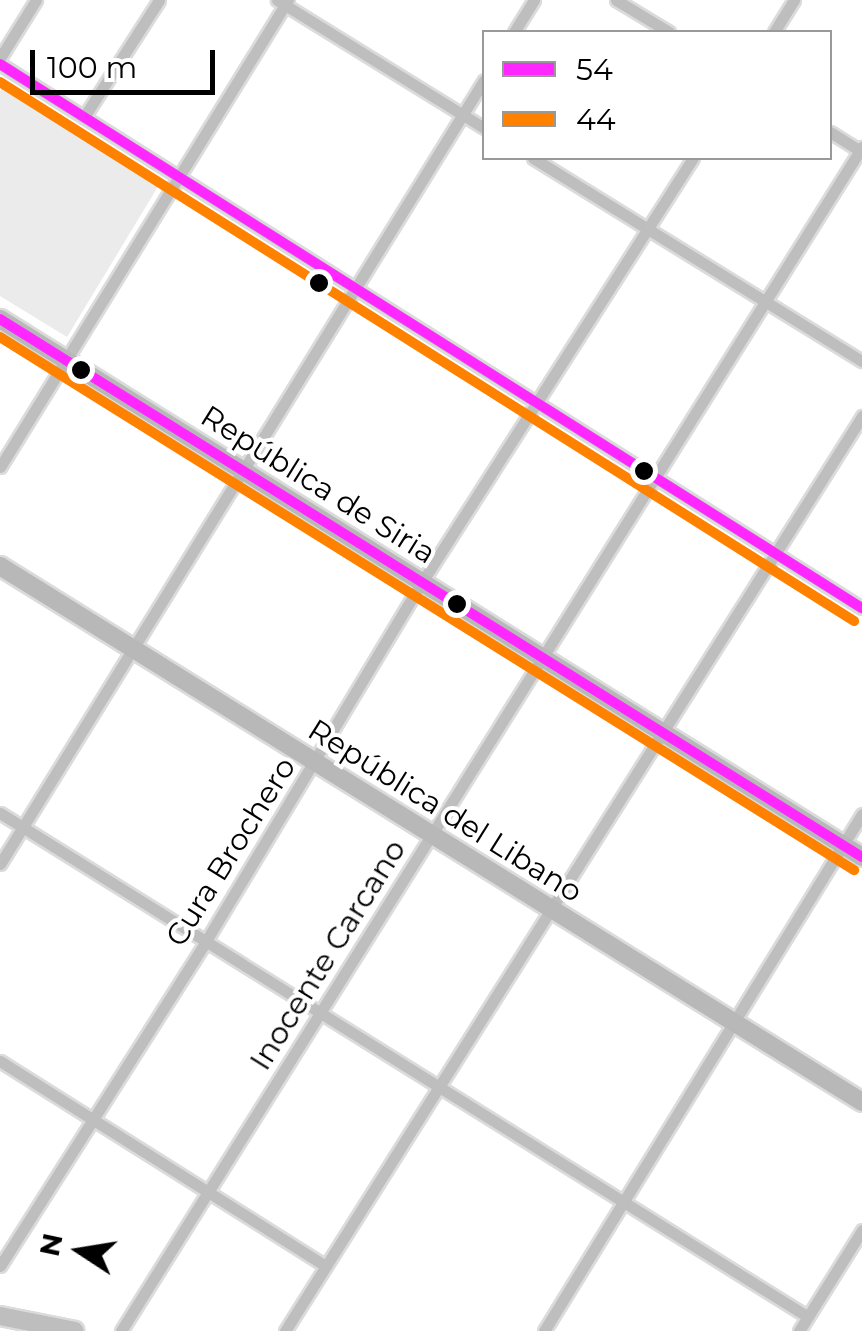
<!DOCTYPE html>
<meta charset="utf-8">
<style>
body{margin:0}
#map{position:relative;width:862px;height:1331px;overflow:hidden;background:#fff;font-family:Montserrat,sans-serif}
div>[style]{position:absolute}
.green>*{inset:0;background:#ebebeb}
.roads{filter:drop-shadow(2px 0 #dbdbdb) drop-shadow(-2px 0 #dbdbdb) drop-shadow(0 2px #dbdbdb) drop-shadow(0 -2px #dbdbdb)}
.street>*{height:11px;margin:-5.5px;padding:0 5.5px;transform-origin:5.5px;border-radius:5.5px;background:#bebebe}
.secondary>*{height:18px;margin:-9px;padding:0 9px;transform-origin:9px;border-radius:9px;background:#b8b8b8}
.primary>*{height:18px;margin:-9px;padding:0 9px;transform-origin:9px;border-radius:9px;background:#bebebe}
.bus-1>*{height:10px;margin:-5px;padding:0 5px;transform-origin:5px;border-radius:5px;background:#fe27ff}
.bus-2>*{height:10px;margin:-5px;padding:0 5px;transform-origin:5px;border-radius:5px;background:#ff8100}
.dots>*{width:28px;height:28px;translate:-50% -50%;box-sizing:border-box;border:5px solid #fff;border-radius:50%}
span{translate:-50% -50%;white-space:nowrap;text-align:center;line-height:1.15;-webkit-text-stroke:8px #fff;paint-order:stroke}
.street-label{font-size:30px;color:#000}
.legend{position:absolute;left:482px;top:30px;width:350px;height:130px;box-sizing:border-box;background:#fff;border:2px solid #999;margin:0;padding:12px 18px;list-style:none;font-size:30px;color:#000}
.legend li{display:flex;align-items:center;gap:20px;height:50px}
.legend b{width:50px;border:2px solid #999}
.north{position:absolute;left:30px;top:1201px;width:100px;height:100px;-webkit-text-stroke:8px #fff;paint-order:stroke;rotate:282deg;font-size:28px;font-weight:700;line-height:40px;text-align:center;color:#000}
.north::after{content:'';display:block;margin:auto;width:35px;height:45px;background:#000;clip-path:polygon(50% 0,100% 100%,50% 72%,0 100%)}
.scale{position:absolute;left:30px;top:50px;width:185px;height:45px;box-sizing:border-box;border:5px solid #000;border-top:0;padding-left:12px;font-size:30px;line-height:35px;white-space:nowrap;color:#000;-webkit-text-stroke:8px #fff;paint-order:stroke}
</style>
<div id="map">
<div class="green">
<i style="clip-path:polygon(5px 83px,162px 180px,67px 337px,0 296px,0 91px)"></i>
</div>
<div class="roads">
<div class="street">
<i style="left:277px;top:0;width:243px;rotate:31.7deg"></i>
<i style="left:616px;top:0;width:62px;rotate:31.1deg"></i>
<i style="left:514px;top:32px;width:38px;rotate:-58deg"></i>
<i style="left:774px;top:32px;width:38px;rotate:-58deg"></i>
<i style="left:0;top:58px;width:68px;rotate:-58.2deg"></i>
<i style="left:0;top:64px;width:1019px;rotate:32.26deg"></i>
<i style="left:84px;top:117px;width:139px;rotate:-57.3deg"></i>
<i style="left:830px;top:132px;width:38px;rotate:32deg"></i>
<i style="left:533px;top:158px;width:387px;rotate:31.7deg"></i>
<i style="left:0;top:467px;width:549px;rotate:-58.34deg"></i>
<i style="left:0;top:813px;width:952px;rotate:31.95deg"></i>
<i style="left:0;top:864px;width:921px;rotate:-58.31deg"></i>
<i style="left:0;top:1061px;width:385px;rotate:32.2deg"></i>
<i style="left:0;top:1266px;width:385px;rotate:-57.6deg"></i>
<i style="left:206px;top:941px;width:419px;rotate:-59deg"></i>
<i style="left:422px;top:582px;width:503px;rotate:-57.42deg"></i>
<i style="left:121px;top:1331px;width:1397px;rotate:-57.96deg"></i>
<i style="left:285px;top:1331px;width:1082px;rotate:-57.76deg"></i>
<i style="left:544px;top:1331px;width:607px;rotate:-58.4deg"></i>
<i style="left:799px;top:1331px;width:119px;rotate:-58deg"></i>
</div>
<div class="secondary">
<i style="left:0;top:319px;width:1016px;rotate:31.97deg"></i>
<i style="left:0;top:566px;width:1015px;rotate:31.87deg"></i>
</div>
<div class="primary">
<i style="left:0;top:1316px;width:76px;rotate:11.3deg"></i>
</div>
</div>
<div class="bus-1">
<i style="left:0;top:64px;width:1019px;rotate:32.26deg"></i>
<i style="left:0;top:319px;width:1016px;rotate:31.97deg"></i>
</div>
<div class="bus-2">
<i style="left:0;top:82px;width:1010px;rotate:32.26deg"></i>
<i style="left:0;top:337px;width:1007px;rotate:31.97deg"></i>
</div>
<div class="dots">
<i style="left:319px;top:283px;background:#000"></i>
<i style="left:81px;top:370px;background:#000"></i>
<i style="left:644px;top:471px;background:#000"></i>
<i style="left:457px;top:604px;background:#000"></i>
</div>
<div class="street-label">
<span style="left:318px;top:485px;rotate:32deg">República de Siria</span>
<span style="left:445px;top:811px;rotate:32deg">República del Libano</span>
<span style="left:231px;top:852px;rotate:-58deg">Cura Brochero</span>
<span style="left:328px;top:955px;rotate:-58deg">Inocente Carcano</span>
</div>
<ul class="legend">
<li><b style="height:12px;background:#fe27ff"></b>54</li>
<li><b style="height:12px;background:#ff8100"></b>44</li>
</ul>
<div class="north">N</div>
<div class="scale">100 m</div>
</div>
